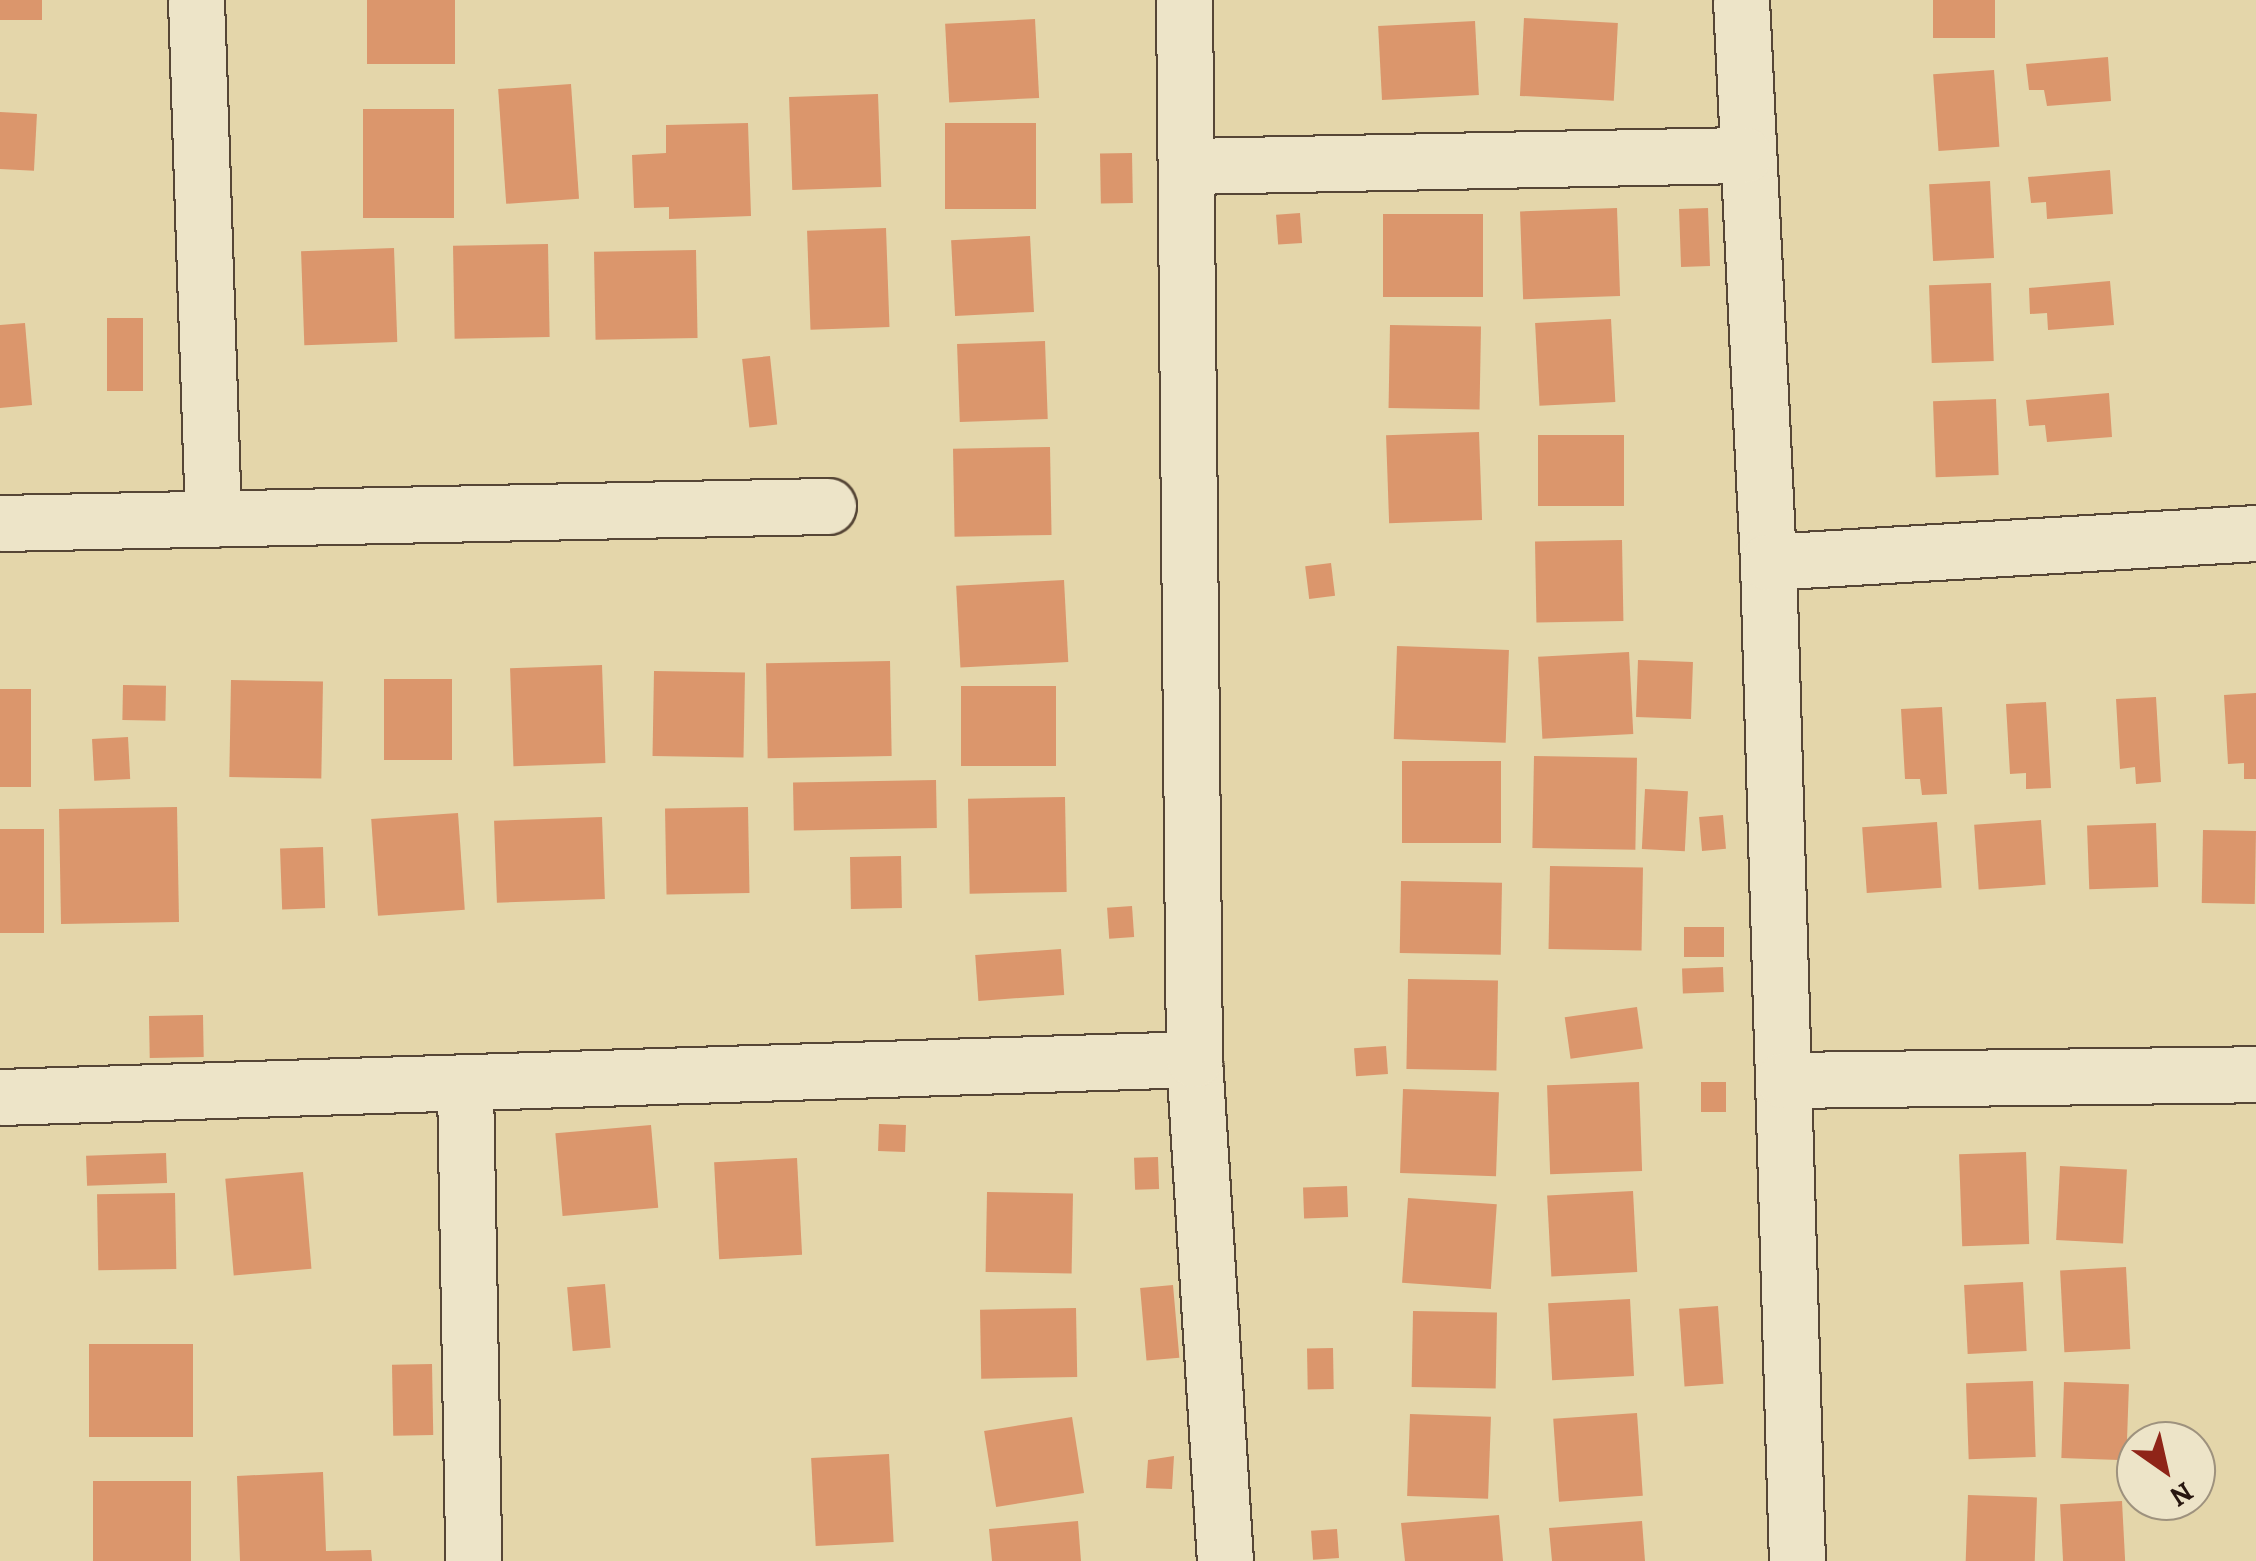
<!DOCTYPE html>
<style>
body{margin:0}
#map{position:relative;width:2256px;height:1561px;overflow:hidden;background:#e4d6aa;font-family:Alegreya,serif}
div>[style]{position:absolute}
.building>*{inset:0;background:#db966c;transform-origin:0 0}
.roads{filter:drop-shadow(2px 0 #564636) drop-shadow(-2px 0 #564636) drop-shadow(0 2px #564636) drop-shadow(0 -2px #564636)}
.minor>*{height:55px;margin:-27.5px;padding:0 27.5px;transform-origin:27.5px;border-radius:27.5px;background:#ede4c8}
span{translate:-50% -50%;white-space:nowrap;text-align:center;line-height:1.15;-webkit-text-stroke:8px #ede4c8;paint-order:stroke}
.north{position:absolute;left:2116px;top:1421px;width:100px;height:100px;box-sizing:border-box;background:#ede4c8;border:2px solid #9e927e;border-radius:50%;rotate:146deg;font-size:28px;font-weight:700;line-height:40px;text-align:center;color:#27160f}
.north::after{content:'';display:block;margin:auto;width:35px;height:45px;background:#8f2418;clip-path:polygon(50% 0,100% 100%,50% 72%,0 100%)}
</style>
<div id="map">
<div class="building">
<i style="left:0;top:0;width:42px;height:20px"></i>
<i style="left:367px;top:0;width:88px;height:64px"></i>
<i style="left:1933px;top:0;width:62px;height:38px"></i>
<i style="left:1524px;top:18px;width:94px;height:78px;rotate:3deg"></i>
<i style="left:1035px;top:19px;width:79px;height:90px;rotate:87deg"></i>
<i style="left:1475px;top:21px;width:74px;height:97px;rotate:87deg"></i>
<i style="clip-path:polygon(2108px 57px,2111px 101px,2047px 106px,2044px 90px,2029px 90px,2026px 64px)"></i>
<i style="left:1994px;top:70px;width:77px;height:61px;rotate:86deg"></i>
<i style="left:571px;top:84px;width:115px;height:73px;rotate:86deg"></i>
<i style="left:878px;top:94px;width:93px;height:89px;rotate:88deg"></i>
<i style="left:454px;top:109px;width:109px;height:91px;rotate:90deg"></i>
<i style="left:0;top:112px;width:37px;height:57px;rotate:3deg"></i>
<i style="clip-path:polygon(748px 123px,751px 216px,669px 219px,669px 207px,634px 208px,632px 155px,666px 153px,666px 125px)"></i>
<i style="left:1036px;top:123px;width:86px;height:91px;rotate:90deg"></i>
<i style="left:1132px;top:153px;width:50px;height:32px;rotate:89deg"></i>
<i style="clip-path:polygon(2110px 170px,2113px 214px,2047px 219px,2046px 202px,2031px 203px,2028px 177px)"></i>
<i style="left:1990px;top:181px;width:77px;height:61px;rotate:87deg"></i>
<i style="left:1617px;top:208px;width:88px;height:97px;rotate:88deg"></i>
<i style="left:1708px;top:208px;width:58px;height:29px;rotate:88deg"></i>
<i style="left:1300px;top:213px;width:30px;height:24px;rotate:86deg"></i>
<i style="left:1483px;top:214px;width:83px;height:100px;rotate:90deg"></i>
<i style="left:886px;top:228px;width:99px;height:79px;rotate:88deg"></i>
<i style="left:1030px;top:236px;width:76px;height:79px;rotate:87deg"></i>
<i style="left:548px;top:244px;width:93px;height:95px;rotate:89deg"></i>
<i style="left:394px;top:248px;width:94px;height:93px;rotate:88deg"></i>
<i style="left:696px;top:250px;width:88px;height:102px;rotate:89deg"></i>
<i style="clip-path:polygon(2110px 281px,2114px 325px,2048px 330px,2047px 313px,2030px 314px,2029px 288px)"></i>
<i style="left:1991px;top:283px;width:78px;height:62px;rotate:88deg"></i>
<i style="left:107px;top:318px;width:36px;height:73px"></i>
<i style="left:1611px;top:319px;width:83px;height:76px;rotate:87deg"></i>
<i style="clip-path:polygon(25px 323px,32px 405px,0 408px,0 325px)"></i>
<i style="left:1390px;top:325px;width:91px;height:83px;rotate:1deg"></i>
<i style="left:1045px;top:341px;width:78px;height:88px;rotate:88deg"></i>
<i style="left:770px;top:356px;width:69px;height:28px;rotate:84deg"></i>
<i style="clip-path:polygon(2109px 393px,2112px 437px,2047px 442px,2045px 425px,2029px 426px,2026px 400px)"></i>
<i style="left:1996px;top:399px;width:76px;height:63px;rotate:88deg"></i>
<i style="left:1479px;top:432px;width:88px;height:93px;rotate:88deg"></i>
<i style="left:1538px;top:435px;width:86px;height:71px"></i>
<i style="left:1050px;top:447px;width:88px;height:97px;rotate:89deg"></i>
<i style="left:1622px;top:540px;width:81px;height:87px;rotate:89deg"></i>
<i style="left:1331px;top:563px;width:33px;height:26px;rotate:83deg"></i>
<i style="left:1064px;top:580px;width:82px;height:108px;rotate:87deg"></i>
<i style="left:1397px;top:646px;width:112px;height:93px;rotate:2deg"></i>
<i style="left:1629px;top:652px;width:82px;height:91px;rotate:87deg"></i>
<i style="left:1638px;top:660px;width:55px;height:57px;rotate:2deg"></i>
<i style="left:890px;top:661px;width:95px;height:124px;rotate:89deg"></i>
<i style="left:602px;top:665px;width:98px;height:92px;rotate:88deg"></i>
<i style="left:654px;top:671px;width:91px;height:85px;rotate:1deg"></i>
<i style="left:384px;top:679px;width:68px;height:81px"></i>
<i style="left:231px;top:680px;width:92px;height:97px;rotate:1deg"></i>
<i style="left:123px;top:685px;width:43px;height:35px;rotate:1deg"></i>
<i style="left:1056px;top:686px;width:80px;height:95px;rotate:90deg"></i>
<i style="left:0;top:689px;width:31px;height:98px"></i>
<i style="clip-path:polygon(2256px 693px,2256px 779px,2244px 779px,2244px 763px,2228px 764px,2224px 695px)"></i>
<i style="clip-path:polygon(2156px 697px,2161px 782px,2136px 784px,2135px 767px,2120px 769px,2116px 699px)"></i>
<i style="clip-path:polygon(2046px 702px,2051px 788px,2026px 789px,2026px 773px,2010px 774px,2006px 704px)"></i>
<i style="clip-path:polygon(1942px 707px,1947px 794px,1922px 795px,1920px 779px,1905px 779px,1901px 709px)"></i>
<i style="left:128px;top:737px;width:42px;height:36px;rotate:87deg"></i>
<i style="left:1534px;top:756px;width:103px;height:92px;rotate:1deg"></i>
<i style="left:1501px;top:761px;width:82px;height:99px;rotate:90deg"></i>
<i style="left:936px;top:780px;width:48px;height:143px;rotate:89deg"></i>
<i style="left:1645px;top:789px;width:43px;height:60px;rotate:3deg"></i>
<i style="left:1065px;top:797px;width:95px;height:97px;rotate:89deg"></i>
<i style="left:177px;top:807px;width:115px;height:118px;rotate:89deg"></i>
<i style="left:748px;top:807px;width:86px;height:83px;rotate:89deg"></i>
<i style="left:458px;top:813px;width:97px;height:87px;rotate:86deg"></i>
<i style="left:1723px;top:815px;width:34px;height:24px;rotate:85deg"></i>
<i style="left:602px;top:817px;width:82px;height:108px;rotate:88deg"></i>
<i style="left:2041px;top:820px;width:65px;height:67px;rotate:86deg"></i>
<i style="left:1937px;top:822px;width:66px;height:75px;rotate:86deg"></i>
<i style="left:2156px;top:823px;width:64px;height:69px;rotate:88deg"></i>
<i style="left:0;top:829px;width:44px;height:104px"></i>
<i style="left:2203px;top:830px;width:53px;height:73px;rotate:1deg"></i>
<i style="left:323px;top:847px;width:61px;height:43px;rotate:88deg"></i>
<i style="left:901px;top:856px;width:52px;height:51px;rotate:89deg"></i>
<i style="left:1550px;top:866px;width:93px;height:83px;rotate:1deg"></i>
<i style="left:1401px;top:881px;width:101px;height:72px;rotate:1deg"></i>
<i style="left:1132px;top:906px;width:31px;height:25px;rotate:86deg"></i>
<i style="left:1724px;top:927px;width:30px;height:40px;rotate:90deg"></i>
<i style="left:1061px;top:949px;width:46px;height:86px;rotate:86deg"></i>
<i style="left:1723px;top:967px;width:25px;height:41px;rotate:88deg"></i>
<i style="left:1408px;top:979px;width:90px;height:90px;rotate:1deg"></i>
<i style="left:1637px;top:1007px;width:42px;height:73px;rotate:82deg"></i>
<i style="left:203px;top:1015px;width:42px;height:54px;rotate:89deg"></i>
<i style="left:1386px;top:1046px;width:28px;height:32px;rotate:86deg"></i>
<i style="left:1639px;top:1082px;width:89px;height:92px;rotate:88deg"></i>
<i style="left:1726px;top:1082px;width:30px;height:25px;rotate:90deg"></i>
<i style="left:1403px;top:1089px;width:96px;height:84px;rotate:2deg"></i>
<i style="left:879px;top:1124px;width:27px;height:27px;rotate:2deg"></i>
<i style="left:651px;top:1125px;width:83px;height:96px;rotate:85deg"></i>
<i style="left:2026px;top:1152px;width:92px;height:67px;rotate:88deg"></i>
<i style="left:166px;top:1153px;width:30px;height:80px;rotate:88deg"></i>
<i style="left:1158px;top:1157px;width:32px;height:24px;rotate:88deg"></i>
<i style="left:797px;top:1158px;width:97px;height:83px;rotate:87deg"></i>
<i style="left:2060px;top:1166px;width:67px;height:74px;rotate:3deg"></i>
<i style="left:303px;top:1172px;width:97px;height:78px;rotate:85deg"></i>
<i style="left:1347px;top:1186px;width:31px;height:44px;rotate:88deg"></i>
<i style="left:1633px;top:1191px;width:81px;height:86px;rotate:87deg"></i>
<i style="left:987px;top:1192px;width:86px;height:80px;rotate:1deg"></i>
<i style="left:175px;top:1193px;width:76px;height:78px;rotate:89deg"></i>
<i style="left:1408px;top:1198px;width:89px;height:85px;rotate:4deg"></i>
<i style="left:2126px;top:1267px;width:82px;height:66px;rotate:87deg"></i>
<i style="left:2023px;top:1282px;width:69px;height:59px;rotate:87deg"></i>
<i style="left:605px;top:1284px;width:64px;height:38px;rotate:85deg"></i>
<i style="left:1173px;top:1285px;width:73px;height:33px;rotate:85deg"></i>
<i style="left:1630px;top:1299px;width:77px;height:82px;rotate:87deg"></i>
<i style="left:1718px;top:1306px;width:78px;height:39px;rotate:86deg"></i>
<i style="left:1076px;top:1308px;width:69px;height:96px;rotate:89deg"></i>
<i style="left:1413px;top:1311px;width:84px;height:76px;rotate:1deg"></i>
<i style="left:89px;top:1344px;width:104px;height:93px"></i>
<i style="left:1333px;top:1348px;width:41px;height:26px;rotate:89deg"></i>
<i style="left:432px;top:1364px;width:71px;height:40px;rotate:89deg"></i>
<i style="left:2033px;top:1381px;width:76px;height:67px;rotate:88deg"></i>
<i style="left:2064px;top:1382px;width:65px;height:76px;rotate:2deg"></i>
<i style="left:1637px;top:1413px;width:83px;height:84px;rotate:86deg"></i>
<i style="left:1410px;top:1414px;width:81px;height:82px;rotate:2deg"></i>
<i style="left:1072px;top:1417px;width:77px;height:89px;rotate:81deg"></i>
<i style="left:889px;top:1454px;width:88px;height:78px;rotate:87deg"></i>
<i style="clip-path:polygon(1174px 1456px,1172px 1489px,1146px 1488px,1148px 1460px)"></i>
<i style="clip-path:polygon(323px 1472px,326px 1551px,371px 1550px,372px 1561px,240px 1561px,237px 1476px)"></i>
<i style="left:93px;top:1481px;width:98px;height:80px"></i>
<i style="left:1968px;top:1495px;width:69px;height:66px;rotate:2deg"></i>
<i style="left:2122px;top:1501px;width:60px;height:62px;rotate:87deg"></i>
<i style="clip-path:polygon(1499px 1515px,1503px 1561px,1405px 1561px,1401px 1523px)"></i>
<i style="clip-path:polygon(1078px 1521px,1081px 1561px,992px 1561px,989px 1529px)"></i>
<i style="clip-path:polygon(1642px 1521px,1645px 1561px,1552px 1561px,1549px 1528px)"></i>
<i style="left:1337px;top:1529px;width:29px;height:26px;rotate:86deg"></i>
</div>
<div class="roads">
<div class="minor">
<i style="left:196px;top:0;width:519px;rotate:88.12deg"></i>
<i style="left:1741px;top:0;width:563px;rotate:87.25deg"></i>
<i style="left:1768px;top:562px;width:999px;rotate:88.34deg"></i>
<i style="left:1190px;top:166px;width:554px;rotate:-1.14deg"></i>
<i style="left:0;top:523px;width:828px;rotate:-1.18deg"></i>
<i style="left:1768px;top:562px;width:489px;rotate:-3.4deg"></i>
<i style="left:1194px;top:1059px;width:503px;rotate:86.47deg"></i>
<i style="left:1784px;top:1080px;width:472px;rotate:-0.7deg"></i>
<i style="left:465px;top:1085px;width:476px;rotate:89deg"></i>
<i style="left:0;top:1097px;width:1195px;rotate:-1.82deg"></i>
<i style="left:1194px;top:1059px;width:1059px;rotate:-90.54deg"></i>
</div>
</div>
<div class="north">N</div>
</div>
